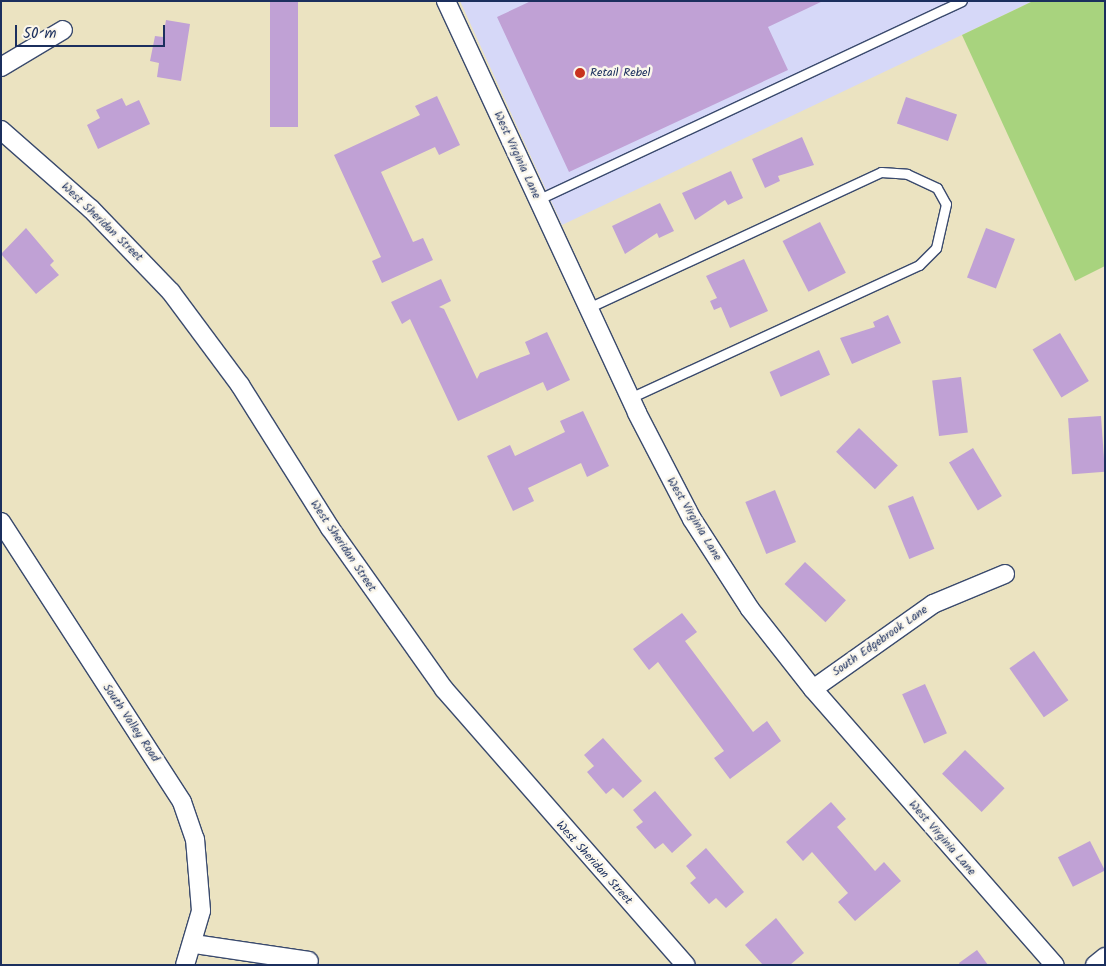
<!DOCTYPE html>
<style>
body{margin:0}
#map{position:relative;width:1106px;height:966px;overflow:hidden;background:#ebe3c1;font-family:Kalam,sans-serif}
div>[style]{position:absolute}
.built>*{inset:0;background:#d6d8f8}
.green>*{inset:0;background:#a8d37e}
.building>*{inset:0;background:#c0a1d5;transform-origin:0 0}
.roads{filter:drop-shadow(1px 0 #3a4a6d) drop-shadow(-1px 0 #3a4a6d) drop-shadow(0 1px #3a4a6d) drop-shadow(0 -1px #3a4a6d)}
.service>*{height:9px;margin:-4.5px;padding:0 4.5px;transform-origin:4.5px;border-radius:4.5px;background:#fff}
.minor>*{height:18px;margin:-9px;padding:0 9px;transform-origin:9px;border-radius:9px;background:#fff}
.dots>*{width:14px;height:14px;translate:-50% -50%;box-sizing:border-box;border:2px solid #fbf7ec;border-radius:50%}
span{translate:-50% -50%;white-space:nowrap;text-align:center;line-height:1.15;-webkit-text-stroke:5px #fbf7ec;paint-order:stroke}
.poi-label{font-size:12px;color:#1b2f5e}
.left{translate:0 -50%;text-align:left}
.street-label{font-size:12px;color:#1b2f5e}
.frame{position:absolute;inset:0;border:2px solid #1b2f5e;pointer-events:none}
.scale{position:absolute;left:15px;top:25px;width:150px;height:22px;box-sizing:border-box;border:2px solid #1b2f5e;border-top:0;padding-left:6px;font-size:15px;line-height:18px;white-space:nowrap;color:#1b2f5e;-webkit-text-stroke:4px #fbf7ec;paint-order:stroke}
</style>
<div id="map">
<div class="built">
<i style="clip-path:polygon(460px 1px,1033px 1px,562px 225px)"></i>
</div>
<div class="green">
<i style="clip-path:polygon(1033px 1px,1105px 1px,1105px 266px,1075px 281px,962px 35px)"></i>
</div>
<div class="building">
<i style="left:270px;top:1px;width:28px;height:126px"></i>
<i style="clip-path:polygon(531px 1px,823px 1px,768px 27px,788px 70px,569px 172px,497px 17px)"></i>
<i style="clip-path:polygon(166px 20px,190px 24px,181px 81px,157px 77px,159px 63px,150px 61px,155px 36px,163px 37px)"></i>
<i style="clip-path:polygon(437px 96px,460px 145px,439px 155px,435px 147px,381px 172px,413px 242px,423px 238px,433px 260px,382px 283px,372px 261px,381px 257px,334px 155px,420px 115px,415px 106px)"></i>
<i style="left:906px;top:97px;width:54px;height:28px;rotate:19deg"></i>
<i style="clip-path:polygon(122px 98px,126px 106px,139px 100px,150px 124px,98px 149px,87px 125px,100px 118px,96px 110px)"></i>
<i style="clip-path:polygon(802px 137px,814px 165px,778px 176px,780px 181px,765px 188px,752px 159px)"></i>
<i style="clip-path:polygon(731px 171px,743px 198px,728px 205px,725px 200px,695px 220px,682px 193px)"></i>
<i style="clip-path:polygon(660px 203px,674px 231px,659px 238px,657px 233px,625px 254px,612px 226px)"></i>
<i style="left:820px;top:222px;width:57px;height:42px;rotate:63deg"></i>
<i style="clip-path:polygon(26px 228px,54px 261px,50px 265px,59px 275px,36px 294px,1px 254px)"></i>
<i style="left:986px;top:228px;width:31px;height:53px;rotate:21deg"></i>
<i style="clip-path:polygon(744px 259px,768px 311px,730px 328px,721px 307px,714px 310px,710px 301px,717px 298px,706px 276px)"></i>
<i style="clip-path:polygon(441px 279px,451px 301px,439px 307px,444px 309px,477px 379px,480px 373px,530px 354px,525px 342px,547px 332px,570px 380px,547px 391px,543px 382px,458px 421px,410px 319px,402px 324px,391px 302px)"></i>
<i style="clip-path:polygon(888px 315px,901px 343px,852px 364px,840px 338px,875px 327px,873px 322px)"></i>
<i style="left:1060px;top:333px;width:56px;height:32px;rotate:59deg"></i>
<i style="left:819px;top:350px;width:27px;height:54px;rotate:66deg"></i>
<i style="left:961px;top:377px;width:56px;height:29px;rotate:83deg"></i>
<i style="clip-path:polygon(583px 411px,609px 466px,587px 477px,581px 463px,528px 488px,534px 501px,513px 511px,487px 456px,510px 445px,515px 456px,565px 432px,560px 421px)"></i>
<i style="left:1101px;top:416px;width:56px;height:33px;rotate:86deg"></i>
<i style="left:859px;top:428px;width:54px;height:33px;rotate:44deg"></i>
<i style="left:973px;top:448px;width:56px;height:28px;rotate:59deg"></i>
<i style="left:775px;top:490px;width:56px;height:32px;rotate:68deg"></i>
<i style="left:913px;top:496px;width:57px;height:27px;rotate:68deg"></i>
<i style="left:805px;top:562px;width:56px;height:30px;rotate:43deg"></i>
<i style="clip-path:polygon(682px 613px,697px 632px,685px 641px,753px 732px,767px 721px,781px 741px,730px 779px,714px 758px,724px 751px,658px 662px,649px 670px,633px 649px)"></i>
<i style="left:1034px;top:651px;width:60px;height:30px;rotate:55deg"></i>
<i style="left:925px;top:684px;width:54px;height:25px;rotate:66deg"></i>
<i style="clip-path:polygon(603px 738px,642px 781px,623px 798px,613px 788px,606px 794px,587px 772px,594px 766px,584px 755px)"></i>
<i style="left:965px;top:750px;width:55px;height:33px;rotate:44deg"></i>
<i style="clip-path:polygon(655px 791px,692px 835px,672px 853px,663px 843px,655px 849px,636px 827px,643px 822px,633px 810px)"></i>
<i style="clip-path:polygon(831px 802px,846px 819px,837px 827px,875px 871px,884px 862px,901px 881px,855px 921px,838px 902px,848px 893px,812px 852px,803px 861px,786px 842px)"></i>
<i style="left:1090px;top:841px;width:33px;height:36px;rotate:63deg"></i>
<i style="clip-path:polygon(706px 848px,744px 892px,726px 908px,716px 898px,709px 904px,690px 883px,696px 878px,686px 866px)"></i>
<i style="clip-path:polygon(776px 918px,804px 953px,790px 965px,763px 965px,745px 945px)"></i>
<i style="clip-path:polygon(977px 950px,988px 965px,960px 965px,959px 963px)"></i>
</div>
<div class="roads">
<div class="service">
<i style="left:537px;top:200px;width:469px;rotate:-25.1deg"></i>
<i style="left:588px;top:308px;width:323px;rotate:-24.9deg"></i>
<i style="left:881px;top:172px;width:26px;rotate:4deg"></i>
<i style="left:907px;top:174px;width:33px;rotate:25deg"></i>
<i style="left:937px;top:188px;width:18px;rotate:61deg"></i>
<i style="left:946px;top:204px;width:45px;rotate:102.8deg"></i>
<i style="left:936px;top:248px;width:24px;rotate:135deg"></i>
<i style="left:919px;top:265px;width:318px;rotate:155.3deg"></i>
</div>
<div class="minor">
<i style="left:446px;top:1px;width:454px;rotate:65.1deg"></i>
<i style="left:637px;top:413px;width:119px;rotate:62.6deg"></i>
<i style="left:692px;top:519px;width:107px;rotate:57.2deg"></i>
<i style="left:750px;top:609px;width:102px;rotate:51.8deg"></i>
<i style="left:813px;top:689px;width:367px;rotate:48.8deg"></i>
<i style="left:1px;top:67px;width:72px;rotate:-30.8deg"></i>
<i style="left:1px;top:130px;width:120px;rotate:41.3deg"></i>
<i style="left:91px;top:209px;width:115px;rotate:46.1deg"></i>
<i style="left:171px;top:292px;width:116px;rotate:53.4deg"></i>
<i style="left:240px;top:385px;width:169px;rotate:57.8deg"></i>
<i style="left:330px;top:528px;width:197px;rotate:54.7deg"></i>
<i style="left:444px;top:689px;width:367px;rotate:48.8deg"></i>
<i style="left:1px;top:522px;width:333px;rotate:57.1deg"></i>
<i style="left:182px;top:802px;width:39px;rotate:71deg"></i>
<i style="left:195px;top:839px;width:72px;rotate:85.2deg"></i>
<i style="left:201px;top:911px;width:56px;rotate:106.5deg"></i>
<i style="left:813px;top:689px;width:147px;rotate:-35.3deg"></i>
<i style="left:933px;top:604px;width:78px;rotate:-22.6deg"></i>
<i style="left:194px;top:944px;width:116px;rotate:8.4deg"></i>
<i style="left:1095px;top:965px;width:13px;rotate:-39deg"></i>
</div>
</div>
<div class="dots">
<i style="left:580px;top:73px;background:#c8321e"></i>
</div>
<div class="poi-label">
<span class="left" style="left:590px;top:73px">Retail Rebel</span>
</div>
<div class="street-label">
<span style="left:517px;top:155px;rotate:65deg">West Virginia Lane</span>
<span style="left:102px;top:222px;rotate:44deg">West Sheridan Street</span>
<span style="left:694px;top:519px;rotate:59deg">West Virginia Lane</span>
<span style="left:343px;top:546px;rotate:56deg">West Sheridan Street</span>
<span style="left:880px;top:641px;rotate:-35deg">South Edgebrook Lane</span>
<span style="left:131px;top:723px;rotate:56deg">South Valley Road</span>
<span style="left:942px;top:838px;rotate:49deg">West Virginia Lane</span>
<span style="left:594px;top:863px;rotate:48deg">West Sheridan Street</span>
</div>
<div class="frame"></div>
<div class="scale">50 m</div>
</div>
